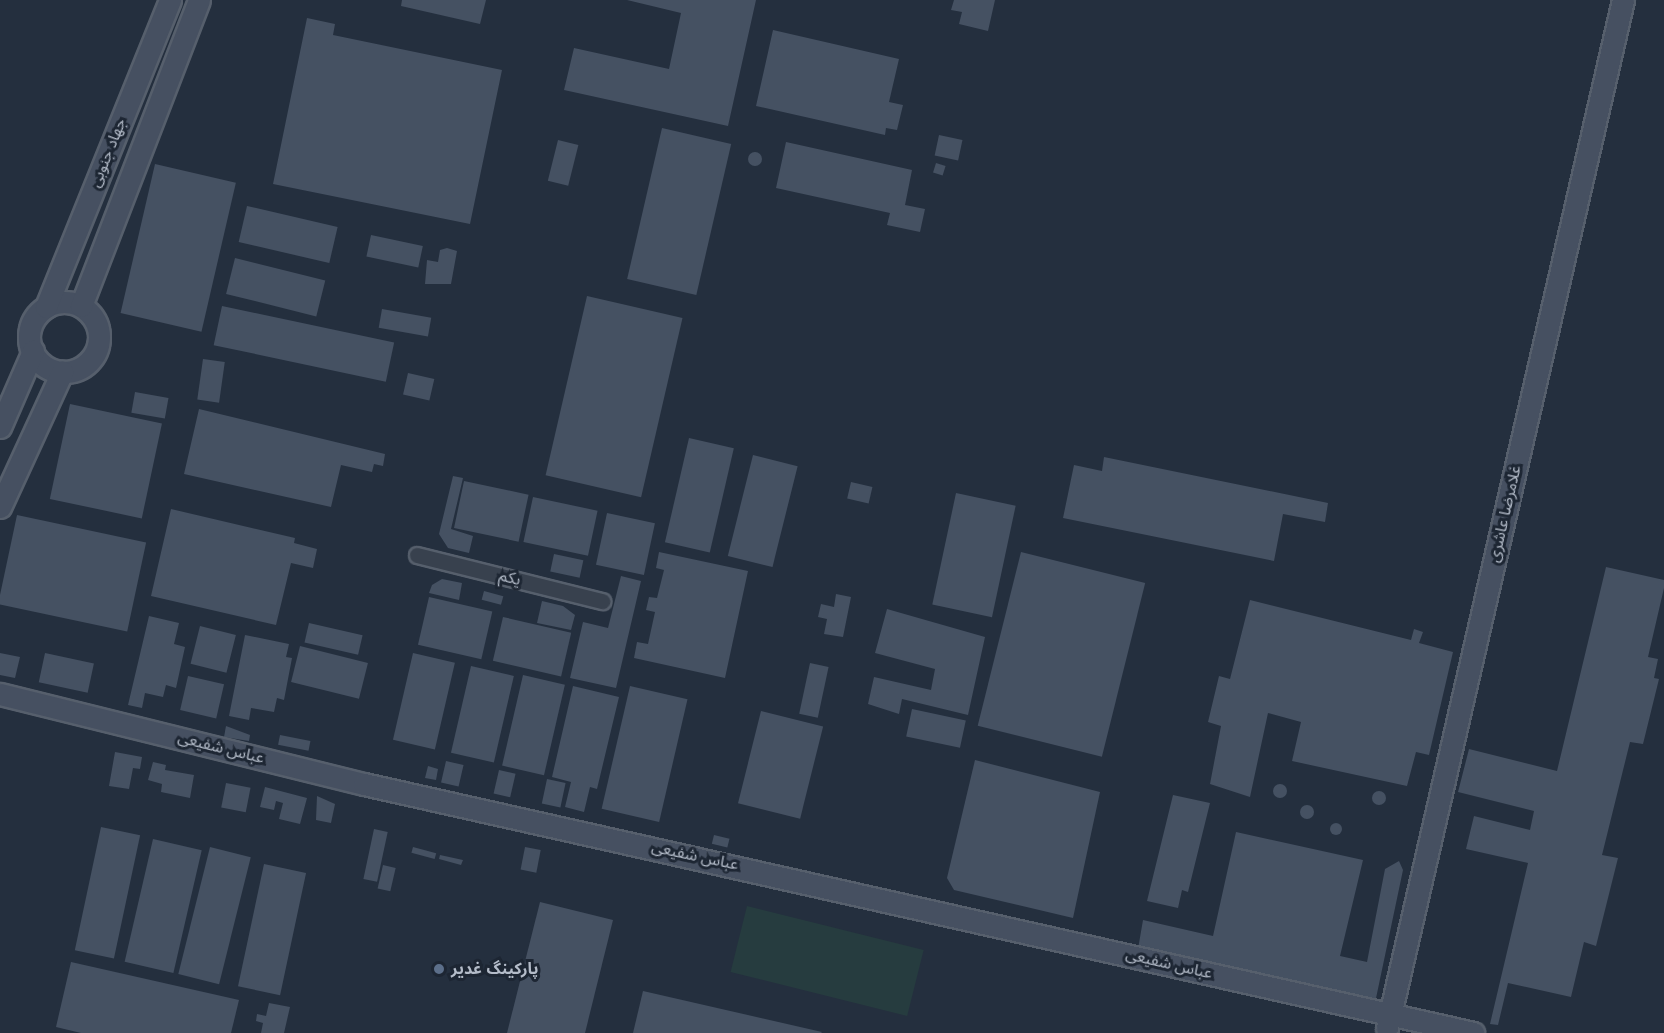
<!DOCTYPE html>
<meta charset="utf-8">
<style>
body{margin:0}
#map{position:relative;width:1664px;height:1033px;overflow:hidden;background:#242f3e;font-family:Montserrat,"Noto Sans Arabic",sans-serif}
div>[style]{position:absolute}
.green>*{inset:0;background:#263c3f;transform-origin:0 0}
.building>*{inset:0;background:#455162;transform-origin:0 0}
.round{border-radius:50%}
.roads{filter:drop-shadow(2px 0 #565f6c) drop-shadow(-2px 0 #565f6c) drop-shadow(0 2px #565f6c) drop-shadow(0 -2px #565f6c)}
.street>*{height:15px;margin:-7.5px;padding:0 7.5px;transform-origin:7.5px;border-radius:7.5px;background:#38414e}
.secondary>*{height:21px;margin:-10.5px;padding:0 10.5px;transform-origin:10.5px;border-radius:10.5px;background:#465061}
.secondary>.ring{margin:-10.5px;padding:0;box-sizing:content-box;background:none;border:21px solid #465061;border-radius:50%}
.dots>*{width:16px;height:16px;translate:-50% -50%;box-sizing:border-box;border:3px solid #1d2633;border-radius:50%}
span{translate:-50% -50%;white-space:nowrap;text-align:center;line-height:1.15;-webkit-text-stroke:6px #1d2633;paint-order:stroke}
.street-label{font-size:16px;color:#b4bcc9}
.poi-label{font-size:16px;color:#b4bcc9;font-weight:700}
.left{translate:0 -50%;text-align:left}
</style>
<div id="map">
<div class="green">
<i style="left:747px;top:906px;width:182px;height:68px;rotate:14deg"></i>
</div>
<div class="building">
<i style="clip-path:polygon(402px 0,486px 0,480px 24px,401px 6px)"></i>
<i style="clip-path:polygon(627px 0,756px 0,728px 126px,564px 90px,574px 48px,669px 69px,681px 13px)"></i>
<i style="clip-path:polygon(954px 0,995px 0,988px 31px,959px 24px,962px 12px,951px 10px)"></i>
<i style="clip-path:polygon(307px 18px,335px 24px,333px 35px,502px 70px,470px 224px,273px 184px)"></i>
<i style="clip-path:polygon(773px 30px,899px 59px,889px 102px,903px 105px,897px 130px,886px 128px,885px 135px,756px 106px)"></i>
<i style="left:662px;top:128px;width:71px;height:155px;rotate:13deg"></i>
<i style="left:939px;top:135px;width:24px;height:21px;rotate:12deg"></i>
<i style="left:558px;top:140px;width:21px;height:42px;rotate:14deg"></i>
<i style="clip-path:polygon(786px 142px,912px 170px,905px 205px,925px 209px,920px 232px,887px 225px,890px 213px,776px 188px)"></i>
<i class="round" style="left:748px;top:152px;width:14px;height:14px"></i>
<i style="left:936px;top:163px;width:10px;height:10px;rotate:17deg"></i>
<i style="left:155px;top:164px;width:83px;height:153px;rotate:13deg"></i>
<i style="left:247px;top:206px;width:93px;height:37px;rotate:13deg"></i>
<i style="left:371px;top:235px;width:53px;height:22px;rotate:12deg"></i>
<i style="clip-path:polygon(447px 248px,457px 251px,451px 284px,425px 284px,427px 260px,438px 262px,440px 250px)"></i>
<i style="left:235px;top:258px;width:93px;height:37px;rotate:14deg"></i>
<i style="left:587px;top:296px;width:98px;height:184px;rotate:13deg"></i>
<i style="left:222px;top:306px;width:176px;height:40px;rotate:12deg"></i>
<i style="left:382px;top:309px;width:50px;height:19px;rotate:10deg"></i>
<i style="left:203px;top:359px;width:22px;height:41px;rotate:8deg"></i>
<i style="left:408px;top:373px;width:27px;height:22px;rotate:13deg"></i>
<i style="left:135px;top:392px;width:34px;height:21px;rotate:10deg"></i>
<i style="left:70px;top:404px;width:94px;height:97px;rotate:12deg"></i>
<i style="clip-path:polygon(199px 409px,385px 454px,383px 466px,374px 464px,372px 472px,341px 465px,331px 507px,184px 474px)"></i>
<i style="left:689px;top:438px;width:46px;height:107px;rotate:13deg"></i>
<i style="left:753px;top:455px;width:46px;height:104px;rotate:14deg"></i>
<i style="clip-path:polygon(1104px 457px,1328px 503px,1325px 522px,1283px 514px,1274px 561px,1063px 518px,1074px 465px,1102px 471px)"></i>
<i style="clip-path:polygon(453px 476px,463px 478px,451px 529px,473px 536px,469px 553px,448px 548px,439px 534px)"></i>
<i style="left:464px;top:481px;width:66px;height:48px;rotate:12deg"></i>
<i style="left:851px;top:482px;width:22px;height:17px;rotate:13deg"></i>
<i style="left:956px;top:493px;width:61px;height:114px;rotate:12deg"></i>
<i style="left:533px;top:497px;width:66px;height:46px;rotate:12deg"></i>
<i style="clip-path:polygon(171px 509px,295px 538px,294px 543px,317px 549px,313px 568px,291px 563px,276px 625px,151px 596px)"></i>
<i style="left:607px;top:513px;width:49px;height:53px;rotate:12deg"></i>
<i style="left:17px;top:515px;width:132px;height:91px;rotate:12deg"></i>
<i style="clip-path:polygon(659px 552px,748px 571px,725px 678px,634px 658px,637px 642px,648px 644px,655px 612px,646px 610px,649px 597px,657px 598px,664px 570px,656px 568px)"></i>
<i style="left:1021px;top:552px;width:128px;height:179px;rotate:14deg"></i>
<i style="left:554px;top:554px;width:30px;height:18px;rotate:12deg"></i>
<i style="clip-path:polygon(1606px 567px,1664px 580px,1664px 588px,1648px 657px,1658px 659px,1654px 678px,1659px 679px,1643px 744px,1630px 742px,1602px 855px,1618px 858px,1596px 946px,1584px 942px,1571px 997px,1508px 983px,1498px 1025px,1490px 1024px,1528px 863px,1466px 849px,1474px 816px,1530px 830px,1534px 811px,1458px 792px,1469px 749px,1557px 771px)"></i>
<i style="clip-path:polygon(621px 576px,641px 581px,616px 688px,570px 678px,583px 622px,608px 628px)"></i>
<i style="clip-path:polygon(442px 579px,462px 583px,459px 600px,429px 593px,432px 585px)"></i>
<i style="left:484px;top:591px;width:20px;height:9px;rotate:15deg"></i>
<i style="clip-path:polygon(836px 594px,851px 597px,843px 637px,824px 634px,827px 619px,818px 617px,821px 604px,834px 607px)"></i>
<i style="left:429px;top:597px;width:65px;height:49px;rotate:13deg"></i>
<i style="clip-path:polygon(1250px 600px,1411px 640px,1414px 629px,1423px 632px,1419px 643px,1453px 652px,1429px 755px,1416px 752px,1407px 786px,1292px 761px,1301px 722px,1268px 713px,1250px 797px,1210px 784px,1221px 726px,1208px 722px,1219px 676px,1230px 679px)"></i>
<i style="clip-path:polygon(542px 601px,563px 606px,575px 615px,571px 630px,537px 623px)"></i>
<i style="clip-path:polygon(887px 609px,985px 637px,968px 715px,902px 699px,899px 714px,868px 704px,874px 677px,931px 690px,935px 669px,875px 653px)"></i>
<i style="clip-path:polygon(149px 616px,179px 623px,174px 644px,185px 647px,176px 688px,166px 685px,163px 697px,145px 693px,142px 708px,128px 705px)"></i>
<i style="left:503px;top:617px;width:70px;height:45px;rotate:13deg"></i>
<i style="left:309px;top:623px;width:55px;height:20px;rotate:13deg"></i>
<i style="left:200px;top:626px;width:37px;height:39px;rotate:14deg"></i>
<i style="clip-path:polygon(245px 635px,289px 644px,286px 657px,292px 658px,284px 700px,277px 698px,274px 712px,251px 708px,249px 720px,229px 716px)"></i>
<i style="left:300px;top:646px;width:70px;height:37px;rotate:14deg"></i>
<i style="clip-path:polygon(0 653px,20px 657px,15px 678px,0 675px)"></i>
<i style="left:45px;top:653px;width:50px;height:30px;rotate:12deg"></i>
<i style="left:413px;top:653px;width:43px;height:89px;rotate:13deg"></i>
<i style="left:810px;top:663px;width:19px;height:52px;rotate:12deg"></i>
<i style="left:471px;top:666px;width:44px;height:89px;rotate:13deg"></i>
<i style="left:523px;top:675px;width:43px;height:93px;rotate:13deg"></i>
<i style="left:188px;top:676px;width:37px;height:35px;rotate:13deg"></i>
<i style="clip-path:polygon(573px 686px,619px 697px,597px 789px,590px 787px,584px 812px,565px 807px,571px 782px,552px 777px)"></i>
<i style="left:630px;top:686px;width:59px;height:126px;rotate:13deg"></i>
<i style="left:912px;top:709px;width:55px;height:28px;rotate:12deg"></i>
<i style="left:761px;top:711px;width:64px;height:95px;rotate:14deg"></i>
<i style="clip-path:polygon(226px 726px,250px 735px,249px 741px,224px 737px)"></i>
<i style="left:280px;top:735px;width:31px;height:10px;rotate:11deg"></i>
<i style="clip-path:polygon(115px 752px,142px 757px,140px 769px,133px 768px,129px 789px,109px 786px)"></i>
<i style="clip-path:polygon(975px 760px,1100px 792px,1073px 918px,954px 890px,947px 878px)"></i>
<i style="left:446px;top:761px;width:18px;height:22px;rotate:13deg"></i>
<i style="clip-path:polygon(153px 762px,166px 765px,165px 770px,194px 775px,190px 798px,161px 792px,162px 784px,148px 780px)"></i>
<i style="clip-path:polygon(428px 766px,438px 769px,436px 780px,425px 778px)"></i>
<i style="left:499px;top:770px;width:17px;height:24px;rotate:13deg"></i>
<i style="left:547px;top:779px;width:19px;height:25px;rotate:12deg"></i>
<i style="left:226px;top:783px;width:25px;height:25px;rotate:11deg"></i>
<i class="round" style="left:1273px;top:784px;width:14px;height:14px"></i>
<i style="clip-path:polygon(265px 787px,307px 798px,300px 824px,279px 819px,283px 803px,276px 801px,274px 810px,260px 807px)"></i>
<i class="round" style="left:1372px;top:791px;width:14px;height:14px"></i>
<i style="clip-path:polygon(1173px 795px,1210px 803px,1188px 892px,1182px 890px,1178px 908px,1147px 901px)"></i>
<i style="clip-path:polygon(317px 796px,335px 804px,331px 823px,316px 820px)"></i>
<i class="round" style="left:1300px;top:805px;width:14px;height:14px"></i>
<i class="round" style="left:1330px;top:823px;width:12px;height:12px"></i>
<i style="left:101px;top:827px;width:40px;height:126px;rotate:12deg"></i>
<i style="left:374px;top:829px;width:14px;height:51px;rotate:12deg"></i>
<i style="clip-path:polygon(1236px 832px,1363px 860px,1340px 956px,1367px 962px,1385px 869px,1399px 861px,1403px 870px,1375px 1003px,1138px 949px,1143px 920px,1213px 936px)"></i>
<i style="left:714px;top:835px;width:16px;height:9px;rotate:14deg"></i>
<i style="left:153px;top:839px;width:50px;height:126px;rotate:13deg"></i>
<i style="left:210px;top:847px;width:42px;height:131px;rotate:14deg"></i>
<i style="left:413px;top:847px;width:24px;height:6px;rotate:15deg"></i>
<i style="left:525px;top:847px;width:16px;height:23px;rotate:11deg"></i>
<i style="clip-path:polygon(440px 855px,463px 860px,461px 865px,439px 859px)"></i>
<i style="left:264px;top:864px;width:43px;height:125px;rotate:12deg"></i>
<i style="left:383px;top:865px;width:13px;height:24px;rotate:13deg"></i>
<i style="clip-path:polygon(540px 902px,613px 920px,585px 1033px,507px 1033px)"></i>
<i style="clip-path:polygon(71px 962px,239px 1000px,231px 1033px,81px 1033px,56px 1027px)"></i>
<i style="clip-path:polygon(643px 991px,822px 1032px,821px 1033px,633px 1033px)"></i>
<i style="clip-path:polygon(269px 1003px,290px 1007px,284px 1033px,261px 1033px,263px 1023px,256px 1021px,257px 1014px,266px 1016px)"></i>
</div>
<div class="roads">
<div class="street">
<i style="left:417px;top:555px;width:191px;rotate:14deg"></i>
</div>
<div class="secondary">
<i class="ring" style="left:29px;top:302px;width:49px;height:49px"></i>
<i style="left:81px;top:306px;width:328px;rotate:-68.9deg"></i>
<i style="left:46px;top:307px;width:331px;rotate:-68deg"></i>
<i style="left:0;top:427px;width:83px;rotate:-66.5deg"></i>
<i style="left:0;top:507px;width:149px;rotate:-65.3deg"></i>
<i style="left:0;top:694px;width:375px;rotate:13.9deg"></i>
<i style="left:364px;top:784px;width:1137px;rotate:12.65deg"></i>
<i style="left:1387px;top:1028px;width:1055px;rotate:-77.07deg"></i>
</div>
</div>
<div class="dots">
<i style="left:439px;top:969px;background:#5c6f8a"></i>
</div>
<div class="street-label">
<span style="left:108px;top:153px;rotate:-68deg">جهاد جنوبی</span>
<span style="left:1505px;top:514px;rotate:-77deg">غلامرضا عاشری</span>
<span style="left:510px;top:578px;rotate:14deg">یکم</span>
<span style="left:221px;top:748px;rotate:14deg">عباس شفیعی</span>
<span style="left:695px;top:856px;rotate:12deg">عباس شفیعی</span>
<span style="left:1169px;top:964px;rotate:13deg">عباس شفیعی</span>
</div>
<div class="poi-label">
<span class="left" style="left:451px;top:969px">پارکینگ غدیر</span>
</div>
</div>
